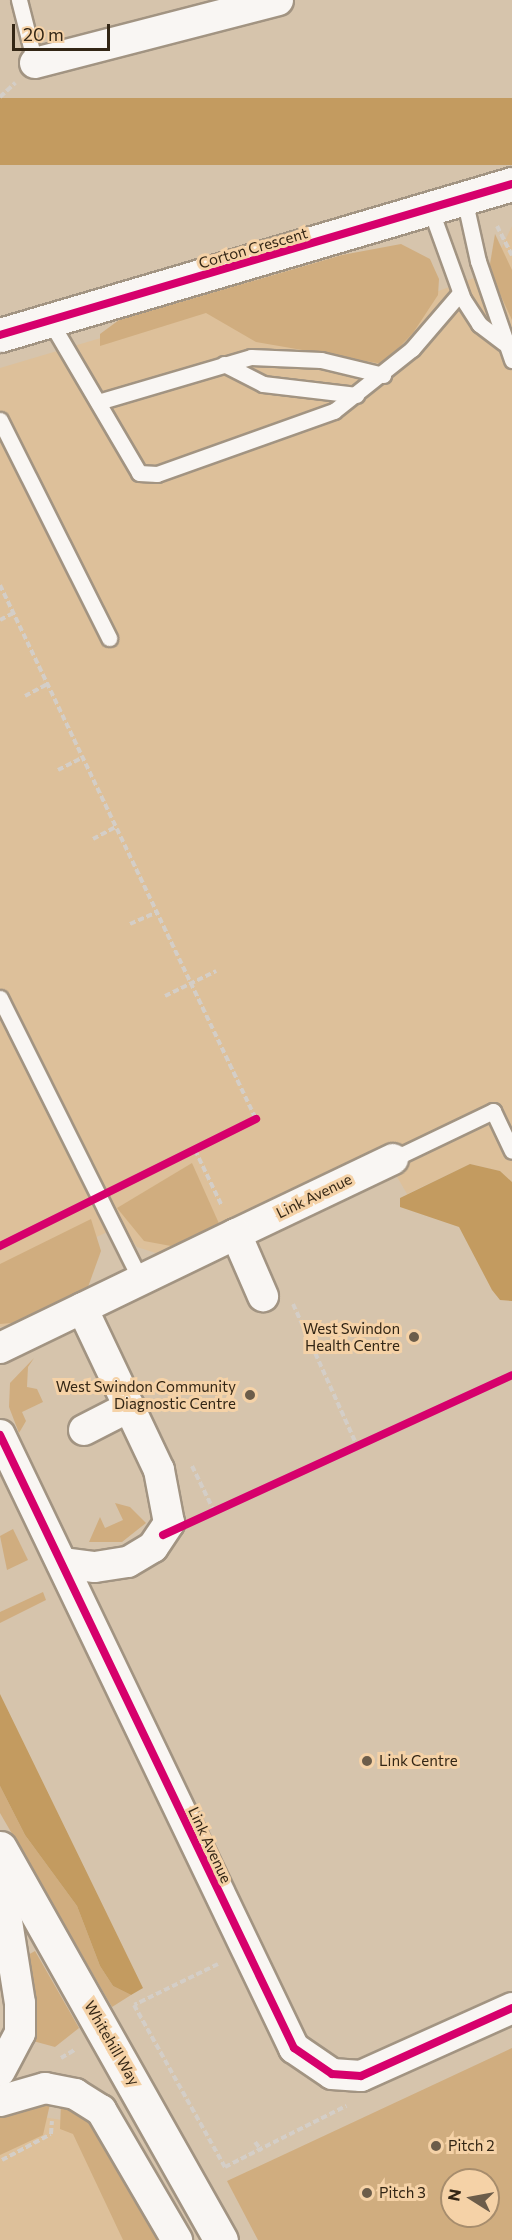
<!DOCTYPE html>
<style>
body{margin:0}
#map{position:relative;width:512px;height:2240px;overflow:hidden;background:#d6c4ac;font-family:Commissioner,sans-serif}
div>[style]{position:absolute}
.built>*{inset:0;background:#ddc09a}
.green>*{inset:0;background:#d0ad7f}
.forest>*{inset:0;background:#c39b60;transform-origin:0 0}
.path>*{height:4px;margin-top:-2px;transform-origin:0;background:repeating-linear-gradient(90deg,#d4cec7 0 6px,transparent 0 9px)}
.roads{filter:drop-shadow(2px 0 #a29482) drop-shadow(-2px 0 #a29482) drop-shadow(0 2px #a29482) drop-shadow(0 -2px #a29482)}
.service>*{height:15px;margin:-7.5px;padding:0 7.5px;transform-origin:7.5px;border-radius:7.5px;background:#f9f6f3}
.minor>*{height:30px;margin:-15px;padding:0 15px;transform-origin:15px;border-radius:15px;background:#f9f6f3}
.tertiary>*{height:33px;margin:-16.5px;padding:0 16.5px;transform-origin:16.5px;border-radius:16.5px;background:#f9f6f3}
.secondary>*{height:33px;margin:-16.5px;padding:0 16.5px;transform-origin:16.5px;border-radius:16.5px;background:#f9f6f3}
.cycleway>*{height:8px;margin:-4px;padding:0 4px;transform-origin:4px;border-radius:4px;background:#d6006c}
.dots>*{width:16px;height:16px;translate:-50% -50%;box-sizing:border-box;border:3px solid #f5d2a7;border-radius:50%}
span{translate:-50% -50%;white-space:nowrap;text-align:center;line-height:1.15;-webkit-text-stroke:6px #f5d2a7;paint-order:stroke}
.street-label{font-size:15px;color:#332615}
.poi-label{font-size:15px;color:#332615}
.right{translate:-100% -50%;text-align:right}
.left{translate:0 -50%;text-align:left}
.north{position:absolute;left:440px;top:2168px;width:60px;height:60px;box-sizing:border-box;background:#f5d2a7;border:2px solid #a78d6d;border-radius:50%;rotate:281deg;font-size:16px;font-weight:700;line-height:24px;text-align:center;color:#332615}
.north::after{content:'';display:block;margin:auto;width:21px;height:27px;background:#6c5d4a;clip-path:polygon(50% 0,100% 100%,50% 72%,0 100%)}
.scale{position:absolute;left:12px;top:24px;width:98px;height:27px;box-sizing:border-box;border:3px solid #332615;border-top:0;padding-left:8px;font-size:18px;line-height:21px;white-space:nowrap;color:#332615;-webkit-text-stroke:4px #f5d2a7;paint-order:stroke}
</style>
<div id="map">
<div class="built">
<i style="clip-path:polygon(512px 226px,512px 1182px,500px 1171px,470px 1164px,407px 1194px,385px 1156px,162px 1255px,137px 1247px,121px 1226px,92px 1239px,86px 1285px,74px 1299px,20px 1324px,0 1327px,0 368px,342px 266px,422px 297px,490px 272px)"></i>
<i style="clip-path:polygon(0 2077px,18px 2113px,62px 2120px,87px 2133px,145px 2240px,0 2240px)"></i>
</div>
<div class="green">
<i style="clip-path:polygon(495px 234px,512px 270px,512px 320px,489px 270px)"></i>
<i style="clip-path:polygon(401px 244px,430px 259px,439px 279px,438px 295px,413px 333px,383px 364px,256px 342px,206px 313px,100px 346px,100px 334px,119px 320px,342px 255px)"></i>
<i style="clip-path:polygon(192px 1163px,221px 1228px,171px 1246px,144px 1241px,117px 1208px)"></i>
<i style="clip-path:polygon(91px 1219px,101px 1251px,88px 1287px,23px 1322px,0 1324px,0 1264px)"></i>
<i style="clip-path:polygon(34px 1358px,28px 1367px,27px 1387px,37px 1389px,43px 1402px,22px 1412px,26px 1421px,19px 1433px,9px 1407px,10px 1383px)"></i>
<i style="clip-path:polygon(115px 1503px,130px 1507px,146px 1523px,122px 1542px,89px 1542px,100px 1517px,105px 1528px,123px 1520px)"></i>
<i style="clip-path:polygon(13px 1529px,28px 1560px,7px 1570px,0 1536px)"></i>
<i style="clip-path:polygon(43px 1592px,46px 1600px,0 1623px,0 1612px)"></i>
<i style="clip-path:polygon(0 1786px,25px 1835px,77px 1906px,100px 1966px,113px 1986px,131px 1995px,112px 2007px,0 1813px)"></i>
<i style="clip-path:polygon(35px 1951px,79px 2028px,55px 2047px,33px 2041px,34px 2004px,26px 1956px)"></i>
<i style="clip-path:polygon(evenodd,512px 2048px,512px 2240px,258px 2240px,227px 2181px,512px 2048px,452px 2180px,488px 2180px,488px 2216px,452px 2216px,452px 2180px)"></i>
<i style="clip-path:polygon(39px 2103px,50px 2104px,43px 2135px,0 2155px,0 2112px)"></i>
<i style="clip-path:polygon(61px 2103px,91px 2117px,164px 2240px,123px 2240px,73px 2134px,60px 2129px)"></i>
</div>
<div class="forest">
<i style="left:512px;top:98px;width:67px;height:533px;rotate:90deg"></i>
<i style="clip-path:polygon(470px 1164px,500px 1171px,512px 1182px,512px 1301px,500px 1300px,492px 1290px,459px 1227px,400px 1207px,400px 1198px)"></i>
<i style="clip-path:polygon(0 1694px,143px 1988px,131px 1995px,113px 1986px,100px 1966px,77px 1906px,25px 1835px,0 1786px)"></i>
</div>
<div class="path">
<i style="left:0;top:97px;width:21px;rotate:-43deg"></i>
<i style="left:497px;top:226px;width:33px;rotate:63deg"></i>
<i style="left:0;top:585px;width:592px;rotate:64.39deg"></i>
<i style="left:0;top:620px;width:15px;rotate:-28deg"></i>
<i style="left:25px;top:696px;width:26px;rotate:-28deg"></i>
<i style="left:58px;top:770px;width:28px;rotate:-27deg"></i>
<i style="left:93px;top:839px;width:26px;rotate:-28deg"></i>
<i style="left:130px;top:924px;width:30px;rotate:-24deg"></i>
<i style="left:165px;top:996px;width:57px;rotate:-26.1deg"></i>
<i style="left:195px;top:1150px;width:62px;rotate:64.3deg"></i>
<i style="left:293px;top:1304px;width:156px;rotate:65.7deg"></i>
<i style="left:192px;top:1466px;width:50px;rotate:63.9deg"></i>
<i style="left:218px;top:1964px;width:93px;rotate:154deg"></i>
<i style="left:134px;top:2005px;width:186px;rotate:60.7deg"></i>
<i style="left:225px;top:2167px;width:136px;rotate:-26.8deg"></i>
<i style="left:61px;top:2058px;width:17px;rotate:-31deg"></i>
<i style="left:255px;top:2142px;width:11px;rotate:52deg"></i>
<i style="left:2px;top:2160px;width:55px;rotate:-28deg"></i>
<i style="left:51px;top:2134px;width:13px;rotate:-86deg"></i>
</div>
<div class="roads">
<div class="service">
<i style="left:19px;top:0;width:65px;rotate:75.7deg"></i>
<i style="left:464px;top:198px;width:65px;rotate:77.5deg"></i>
<i style="left:478px;top:261px;width:105px;rotate:71deg"></i>
<i style="left:430px;top:208px;width:97px;rotate:70.1deg"></i>
<i style="left:463px;top:299px;width:30px;rotate:57deg"></i>
<i style="left:479px;top:324px;width:31px;rotate:37deg"></i>
<i style="left:50px;top:321px;width:176px;rotate:59.6deg"></i>
<i style="left:139px;top:473px;width:18px;rotate:3deg"></i>
<i style="left:157px;top:474px;width:188px;rotate:-19.6deg"></i>
<i style="left:334px;top:411px;width:100px;rotate:-38.5deg"></i>
<i style="left:412px;top:349px;width:74px;rotate:-49.4deg"></i>
<i style="left:224px;top:364px;width:44px;rotate:27.1deg"></i>
<i style="left:263px;top:384px;width:94px;rotate:6.7deg"></i>
<i style="left:98px;top:402px;width:159px;rotate:-16.4deg"></i>
<i style="left:251px;top:357px;width:70px;rotate:2.5deg"></i>
<i style="left:321px;top:360px;width:64px;rotate:13.6deg"></i>
<i style="left:0;top:420px;width:244px;rotate:63.4deg"></i>
<i style="left:0;top:998px;width:314px;rotate:63.5deg"></i>
<i style="left:393px;top:1159px;width:111px;rotate:-25.6deg"></i>
<i style="left:493px;top:1111px;width:44px;rotate:64.6deg"></i>
</div>
<div class="minor">
<i style="left:35px;top:63px;width:251px;rotate:-14.5deg"></i>
<i style="left:236px;top:1234px;width:174px;rotate:-25.5deg"></i>
<i style="left:0;top:1348px;width:262px;rotate:-25.8deg"></i>
<i style="left:236px;top:1234px;width:68px;rotate:66.5deg"></i>
<i style="left:84px;top:1430px;width:51px;rotate:-27.1deg"></i>
<i style="left:0;top:1435px;width:680px;rotate:64.38deg"></i>
<i style="left:294px;top:2048px;width:46px;rotate:34.4deg"></i>
<i style="left:332px;top:2074px;width:29px;rotate:4deg"></i>
<i style="left:361px;top:2076px;width:166px;rotate:-24.2deg"></i>
<i style="left:62px;top:1563px;width:33px;rotate:7deg"></i>
<i style="left:95px;top:1567px;width:33px;rotate:-9deg"></i>
<i style="left:128px;top:1562px;width:29px;rotate:-31deg"></i>
<i style="left:153px;top:1547px;width:29px;rotate:-56deg"></i>
<i style="left:169px;top:1523px;width:54px;rotate:-100.7deg"></i>
<i style="left:159px;top:1470px;width:179px;rotate:-115.4deg"></i>
<i style="left:0;top:1877px;width:128px;rotate:81deg"></i>
<i style="left:20px;top:2003px;width:30px;rotate:90deg"></i>
<i style="left:20px;top:2033px;width:43px;rotate:117.8deg"></i>
<i style="left:0;top:2101px;width:47px;rotate:-16.1deg"></i>
<i style="left:45px;top:2088px;width:31px;rotate:11deg"></i>
<i style="left:75px;top:2094px;width:31px;rotate:32deg"></i>
<i style="left:101px;top:2110px;width:151px;rotate:59.7deg"></i>
</div>
<div class="tertiary">
<i style="left:0;top:335px;width:534px;rotate:-16.43deg"></i>
</div>
<div class="secondary">
<i style="left:0;top:1848px;width:450px;rotate:60.6deg"></i>
</div>
</div>
<div class="cycleway">
<i style="left:0;top:335px;width:534px;rotate:-16.43deg"></i>
<i style="left:0;top:1246px;width:286px;rotate:-26.4deg"></i>
<i style="left:0;top:1435px;width:680px;rotate:64.38deg"></i>
<i style="left:294px;top:2048px;width:46px;rotate:34.4deg"></i>
<i style="left:332px;top:2074px;width:29px;rotate:4deg"></i>
<i style="left:361px;top:2076px;width:166px;rotate:-24.2deg"></i>
<i style="left:163px;top:1535px;width:384px;rotate:-24.6deg"></i>
</div>
<div class="dots">
<i style="left:414px;top:1337px;background:#6c5d4a"></i>
<i style="left:250px;top:1395px;background:#6c5d4a"></i>
<i style="left:367px;top:1761px;background:#6c5d4a"></i>
<i style="left:436px;top:2146px;background:#6c5d4a"></i>
<i style="left:367px;top:2193px;background:#6c5d4a"></i>
</div>
<div class="street-label">
<span style="left:253px;top:248px;rotate:-16deg">Corton Crescent</span>
<span style="left:314px;top:1196px;rotate:-26deg">Link Avenue</span>
<span style="left:210px;top:1845px;rotate:65deg">Link Avenue</span>
<span style="left:112px;top:2043px;rotate:60deg">Whitehill Way</span>
</div>
<div class="poi-label">
<span class="right" style="left:400px;top:1337px">West Swindon<br>Health Centre</span>
<span class="right" style="left:236px;top:1395px">West Swindon Community<br>Diagnostic Centre</span>
<span class="left" style="left:379px;top:1761px">Link Centre</span>
<span class="left" style="left:448px;top:2146px">Pitch 2</span>
<span class="left" style="left:379px;top:2193px">Pitch 3</span>
</div>
<div class="north">N</div>
<div class="scale">20 m</div>
</div>
